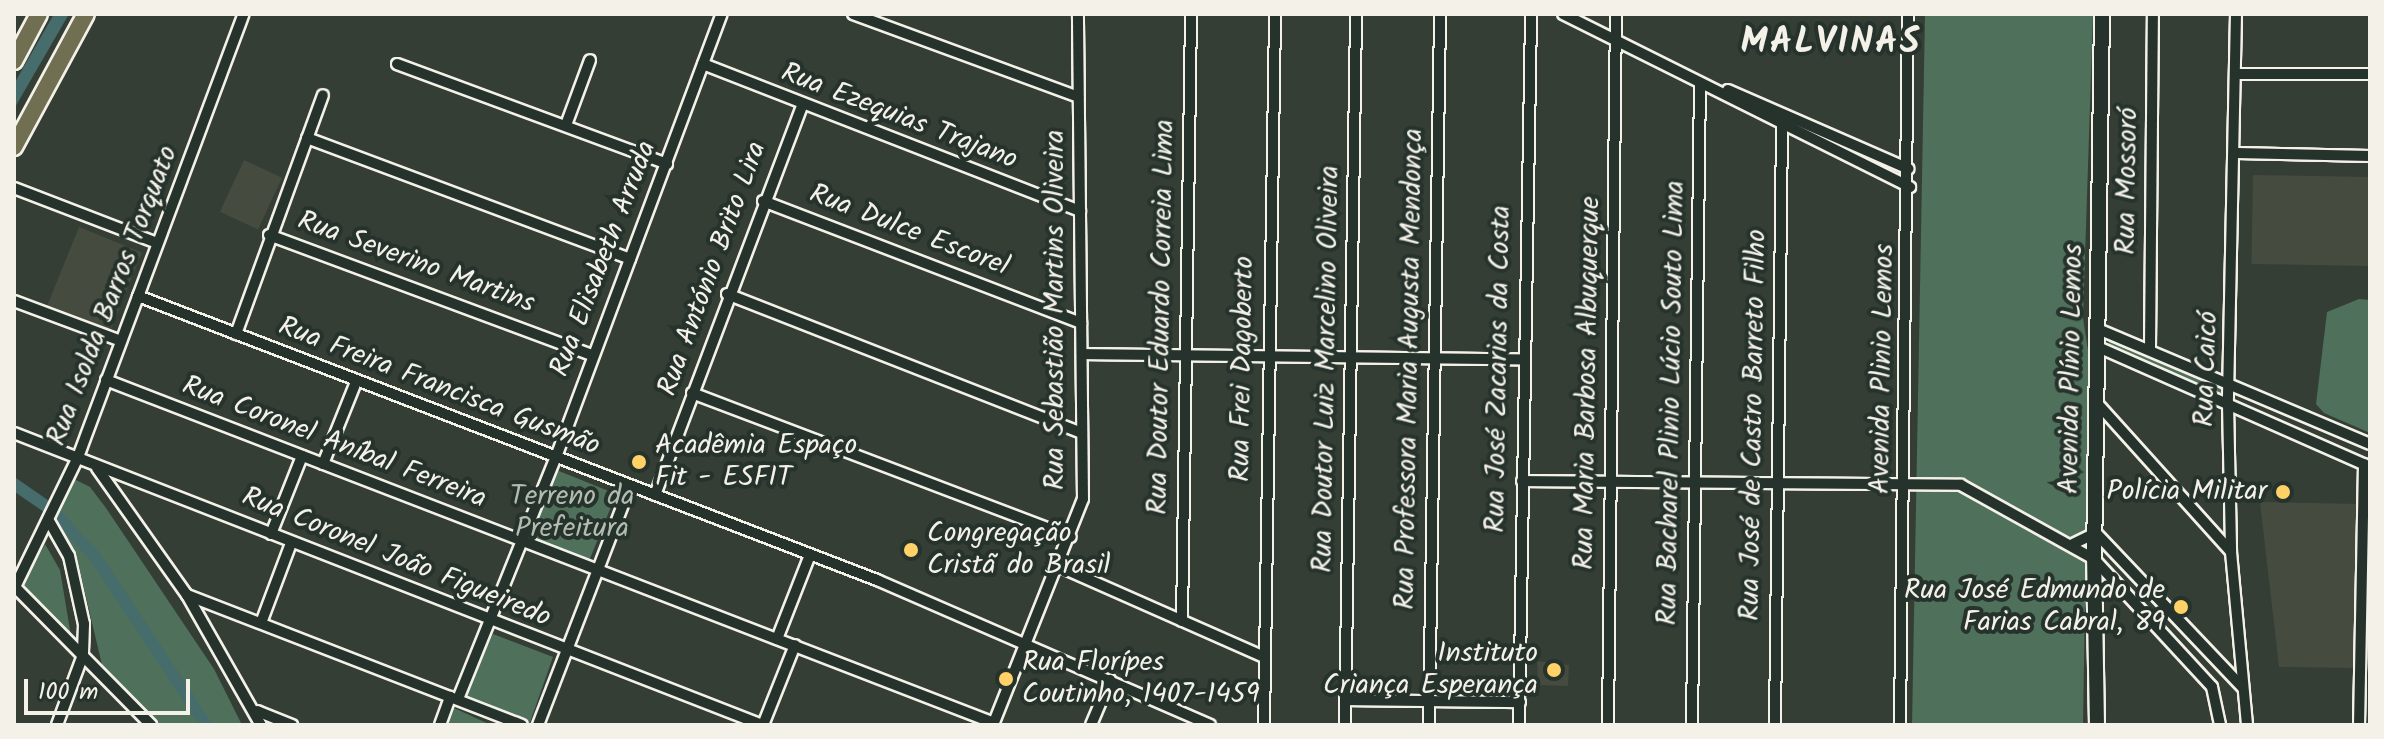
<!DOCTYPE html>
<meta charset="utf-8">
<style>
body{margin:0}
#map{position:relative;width:2384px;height:739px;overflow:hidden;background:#343e35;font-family:Kalam,sans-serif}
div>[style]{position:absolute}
.built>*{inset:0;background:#454b3f;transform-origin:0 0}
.green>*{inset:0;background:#4f705a;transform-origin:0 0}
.water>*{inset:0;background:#476c6c}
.canal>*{height:12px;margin:-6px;padding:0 6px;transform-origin:6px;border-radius:6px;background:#476c6c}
.roads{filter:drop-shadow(2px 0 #f4f1e8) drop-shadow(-2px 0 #f4f1e8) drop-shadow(0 2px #f4f1e8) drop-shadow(0 -2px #f4f1e8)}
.street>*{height:10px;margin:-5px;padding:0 5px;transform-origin:5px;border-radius:5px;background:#26332d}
.secondary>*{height:14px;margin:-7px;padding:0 7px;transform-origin:7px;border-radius:7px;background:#26332d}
.primary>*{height:16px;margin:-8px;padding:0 8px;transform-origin:8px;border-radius:8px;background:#706f52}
.dots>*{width:22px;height:22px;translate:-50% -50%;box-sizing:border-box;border:4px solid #26332d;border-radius:50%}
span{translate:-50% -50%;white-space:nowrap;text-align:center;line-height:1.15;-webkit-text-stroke:8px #26332d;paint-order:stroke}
.street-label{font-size:28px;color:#f4f1e8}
.poi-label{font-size:28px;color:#f4f1e8}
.left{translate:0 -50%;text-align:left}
.right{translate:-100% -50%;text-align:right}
.park-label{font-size:28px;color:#b2bdaf}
.district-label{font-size:36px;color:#f4f1e8;font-weight:700;letter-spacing:2px}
.frame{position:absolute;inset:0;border:16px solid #f4f1e8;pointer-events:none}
.scale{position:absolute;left:24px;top:679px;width:166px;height:36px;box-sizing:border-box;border:4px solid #f4f1e8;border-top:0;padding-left:10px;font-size:24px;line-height:28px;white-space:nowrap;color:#f4f1e8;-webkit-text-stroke:6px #26332d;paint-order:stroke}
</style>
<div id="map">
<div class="built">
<i style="left:244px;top:160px;width:42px;height:57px;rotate:25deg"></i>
<i style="left:2253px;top:175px;width:117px;height:89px;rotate:1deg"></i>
<i style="left:79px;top:227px;width:68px;height:85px;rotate:22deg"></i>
<i style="clip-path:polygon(2260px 502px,2358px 504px,2354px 668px,2279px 667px)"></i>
<i style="clip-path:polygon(1537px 661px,1569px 665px,1568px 686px,1538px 685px)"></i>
</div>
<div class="green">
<i style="clip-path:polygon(1925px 14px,2093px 14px,2083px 318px,2089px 357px,2083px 725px,1912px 725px)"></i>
<i style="clip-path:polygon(2359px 299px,2370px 300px,2370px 433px,2324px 413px,2316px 404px,2327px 312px)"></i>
<i style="clip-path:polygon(2110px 338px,2224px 384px,2225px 399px,2107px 348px)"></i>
<i style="left:554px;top:469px;width:67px;height:79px;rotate:22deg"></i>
<i style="clip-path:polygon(74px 479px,90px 487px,106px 508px,214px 669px,242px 725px,158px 725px,102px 665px,77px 559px,54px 526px)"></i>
<i style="clip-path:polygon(45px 544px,60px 570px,72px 642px,20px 591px)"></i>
<i style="clip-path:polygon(493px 634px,553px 657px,529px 725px,461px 703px)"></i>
<i style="clip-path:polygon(452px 707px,491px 725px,445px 725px)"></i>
</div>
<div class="water">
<i style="clip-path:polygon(54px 14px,69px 14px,14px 109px,14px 84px)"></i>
</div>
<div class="canal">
<i style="left:14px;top:484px;width:47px;rotate:34.7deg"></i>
<i style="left:53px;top:511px;width:64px;rotate:47.5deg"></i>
<i style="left:96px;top:558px;width:200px;rotate:56.6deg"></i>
</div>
<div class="roads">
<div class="street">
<i style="left:853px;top:14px;width:240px;rotate:20.2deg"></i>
<i style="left:1563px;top:14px;width:388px;rotate:26.5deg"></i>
<i style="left:2236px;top:14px;width:390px;rotate:91.2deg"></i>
<i style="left:2228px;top:404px;width:148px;rotate:88.8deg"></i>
<i style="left:2231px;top:552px;width:174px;rotate:84.7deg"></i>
<i style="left:397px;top:64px;width:288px;rotate:20.3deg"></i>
<i style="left:703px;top:64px;width:405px;rotate:21.3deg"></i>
<i style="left:2237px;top:74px;width:133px"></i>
<i style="left:1728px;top:90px;width:197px;rotate:23.6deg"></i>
<i style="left:566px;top:125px;width:69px;rotate:-69.7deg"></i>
<i style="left:307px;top:138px;width:345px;rotate:20.5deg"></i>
<i style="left:2237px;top:153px;width:133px;rotate:1.3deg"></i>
<i style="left:14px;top:188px;width:153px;rotate:21deg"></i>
<i style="left:763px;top:201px;width:341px;rotate:21deg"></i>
<i style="left:269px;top:235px;width:345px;rotate:20.4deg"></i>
<i style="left:727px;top:294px;width:380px;rotate:21.4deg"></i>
<i style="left:138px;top:296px;width:792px;rotate:21.02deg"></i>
<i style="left:877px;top:580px;width:363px;rotate:23.5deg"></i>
<i style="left:14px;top:301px;width:114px;rotate:20.5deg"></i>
<i style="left:2098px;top:329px;width:295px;rotate:22.9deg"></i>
<i style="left:236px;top:334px;width:254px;rotate:-70deg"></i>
<i style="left:2098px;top:347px;width:297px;rotate:23.8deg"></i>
<i style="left:2150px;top:348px;width:334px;rotate:-89.5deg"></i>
<i style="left:1083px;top:354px;width:440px;rotate:0.7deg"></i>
<i style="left:106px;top:380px;width:952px;rotate:21.12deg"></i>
<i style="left:692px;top:393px;width:405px;rotate:20.8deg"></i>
<i style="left:2097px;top:403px;width:200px;rotate:48deg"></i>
<i style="left:14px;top:433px;width:803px;rotate:21.32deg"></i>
<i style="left:323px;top:464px;width:88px;rotate:-68.1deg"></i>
<i style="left:97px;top:468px;width:156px;rotate:54.7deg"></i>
<i style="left:187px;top:595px;width:150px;rotate:60.4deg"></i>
<i style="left:1522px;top:481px;width:439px;rotate:0.5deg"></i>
<i style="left:1961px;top:485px;width:152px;rotate:29.1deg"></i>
<i style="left:2094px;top:559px;width:174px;rotate:47.3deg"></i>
<i style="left:2212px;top:687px;width:39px;rotate:78deg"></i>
<i style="left:655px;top:495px;width:417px;rotate:-69.3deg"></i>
<i style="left:49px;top:521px;width:40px;rotate:60.3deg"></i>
<i style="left:69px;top:556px;width:70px;rotate:77.6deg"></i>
<i style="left:84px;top:624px;width:31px;rotate:92deg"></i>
<i style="left:83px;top:655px;width:75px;rotate:110.4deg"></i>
<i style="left:271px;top:534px;width:84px;rotate:-68.3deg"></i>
<i style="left:2073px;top:544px;width:25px;rotate:-26deg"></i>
<i style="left:2096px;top:533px;width:212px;rotate:46.5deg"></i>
<i style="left:1058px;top:566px;width:225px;rotate:23.8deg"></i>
<i style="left:15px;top:587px;width:194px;rotate:45.4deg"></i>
<i style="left:14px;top:589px;width:147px;rotate:-64.1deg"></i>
<i style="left:78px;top:457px;width:473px;rotate:-69.5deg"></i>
<i style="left:187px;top:595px;width:359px;rotate:21.2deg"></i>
<i style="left:1182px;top:621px;width:607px;rotate:-89.15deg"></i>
<i style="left:261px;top:623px;width:85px;rotate:-69.4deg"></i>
<i style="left:777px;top:639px;width:90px;rotate:-68.6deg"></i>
<i style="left:458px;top:699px;width:261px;rotate:-68deg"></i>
<i style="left:556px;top:457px;width:473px;rotate:-69.5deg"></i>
<i style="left:1346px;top:700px;width:174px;rotate:0.7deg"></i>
<i style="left:257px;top:711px;width:38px;rotate:22deg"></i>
<i style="left:440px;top:725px;width:30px;rotate:-70deg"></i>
<i style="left:538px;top:725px;width:256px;rotate:-68.9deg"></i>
<i style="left:763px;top:725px;width:86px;rotate:-68.2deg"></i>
<i style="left:993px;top:725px;width:243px;rotate:-68.3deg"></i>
<i style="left:1083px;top:499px;width:485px;rotate:-90.6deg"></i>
<i style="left:1091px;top:725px;width:49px;rotate:-67.1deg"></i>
<i style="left:1264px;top:725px;width:711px;rotate:-89.11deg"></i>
<i style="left:1345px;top:725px;width:711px;rotate:-89.11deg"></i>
<i style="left:1429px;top:725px;width:711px;rotate:-89.11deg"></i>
<i style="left:1519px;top:725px;width:711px;rotate:-89.03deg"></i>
<i style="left:1608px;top:725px;width:711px;rotate:-89.36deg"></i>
<i style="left:1692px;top:725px;width:642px;rotate:-89.29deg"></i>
<i style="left:1775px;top:725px;width:600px;rotate:-89.33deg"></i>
<i style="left:1900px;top:725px;width:711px;rotate:-89.36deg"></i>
<i style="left:2359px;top:725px;width:261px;rotate:-88.9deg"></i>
</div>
<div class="secondary">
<i style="left:2097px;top:725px;width:166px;rotate:-91deg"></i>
<i style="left:2094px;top:559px;width:545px;rotate:-89.16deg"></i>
</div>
<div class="primary">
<i style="left:14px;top:61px;width:53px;rotate:-62deg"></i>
<i style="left:14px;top:147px;width:151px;rotate:-61.6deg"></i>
</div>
</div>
<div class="dots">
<i style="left:639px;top:462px;background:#ffd166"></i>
<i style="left:2283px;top:492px;background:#ffd166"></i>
<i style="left:911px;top:550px;background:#ffd166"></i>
<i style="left:2181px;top:607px;background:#ffd166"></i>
<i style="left:1554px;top:670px;background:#ffd166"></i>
<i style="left:1006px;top:679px;background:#ffd166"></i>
</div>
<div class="street-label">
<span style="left:899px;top:117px;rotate:21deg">Rua Ezequias Trajano</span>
<span style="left:2128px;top:181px;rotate:-89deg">Rua Mossoró</span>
<span style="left:909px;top:231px;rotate:21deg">Rua Dulce Escorel</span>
<span style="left:604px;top:259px;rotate:-69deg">Rua Elisabeth Arruda</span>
<span style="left:416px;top:263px;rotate:20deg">Rua Severino Martins</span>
<span style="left:713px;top:269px;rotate:-70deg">Rua António Brito Lira</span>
<span style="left:113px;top:296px;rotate:-69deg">Rua Isolda Barros Torquato</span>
<span style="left:1056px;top:310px;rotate:-90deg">Rua Sebastião Martins Oliveira</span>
<span style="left:1162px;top:317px;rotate:-89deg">Rua Doutor Eduardo Correia Lima</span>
<span style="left:1243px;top:369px;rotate:-89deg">Rua Frei Dagoberto</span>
<span style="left:1327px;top:369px;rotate:-89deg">Rua Doutor Luiz Marcelino Oliveira</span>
<span style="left:1410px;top:369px;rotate:-89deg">Rua Professora Maria Augusta Mendonça</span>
<span style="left:1499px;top:369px;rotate:-89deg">Rua José Zacarias da Costa</span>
<span style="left:1883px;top:369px;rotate:-89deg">Avenida Plinio Lemos</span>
<span style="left:2072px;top:369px;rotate:-89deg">Avenida Plínio Lemos</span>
<span style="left:2207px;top:369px;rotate:-88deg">Rua Caicó</span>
<span style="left:1588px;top:383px;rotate:-89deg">Rua Maria Barbosa Albuquerque</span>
<span style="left:439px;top:387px;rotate:21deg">Rua Freira Francisca Gusmão</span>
<span style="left:1672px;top:403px;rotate:-89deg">Rua Bacharel Plinio Lúcio Souto Lima</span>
<span style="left:1754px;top:425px;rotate:-89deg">Rua José de Castro Barreto Filho</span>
<span style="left:334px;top:443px;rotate:21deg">Rua Coronel Aníbal Ferreira</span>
<span style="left:396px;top:558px;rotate:22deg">Rua Coronel João Figueiredo</span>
</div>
<div class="poi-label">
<span class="left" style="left:655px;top:462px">Acadêmia Espaço<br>Fit - ESFIT</span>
<span class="right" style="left:2267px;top:492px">Polícia Militar</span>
<span class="left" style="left:927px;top:550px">Congregação<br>Cristã do Brasil</span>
<span class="right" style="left:2165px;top:607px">Rua José Edmundo de<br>Farias Cabral, 89</span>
<span class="right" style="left:1538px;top:670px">Instituto<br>Criança Esperança</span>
<span class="left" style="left:1022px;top:679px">Rua Florípes<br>Coutinho, 1407-1459</span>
</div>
<div class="park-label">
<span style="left:572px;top:513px">Terreno da<br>Prefeitura</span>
</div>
<div class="district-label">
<span style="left:1831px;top:43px">MALVINAS</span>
</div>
<div class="frame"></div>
<div class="scale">100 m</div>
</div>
